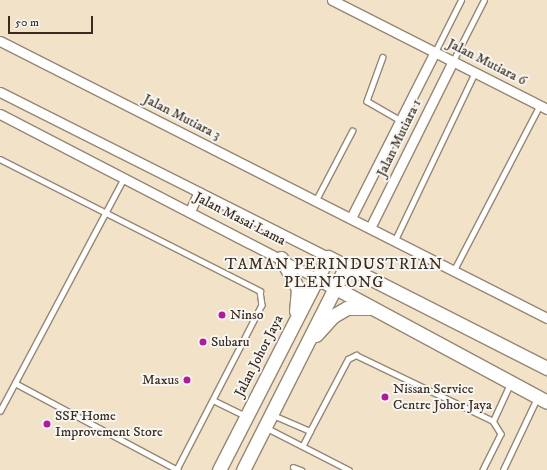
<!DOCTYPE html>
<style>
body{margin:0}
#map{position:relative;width:547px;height:470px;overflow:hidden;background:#f1e2c8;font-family:"IM FELL DW Pica",serif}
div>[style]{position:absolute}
.roads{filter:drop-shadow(1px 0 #968673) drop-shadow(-1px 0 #968673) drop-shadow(0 1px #968673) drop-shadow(0 -1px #968673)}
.lane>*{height:4.5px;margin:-2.25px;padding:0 2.25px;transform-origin:2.25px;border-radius:2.25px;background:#fff}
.street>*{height:9px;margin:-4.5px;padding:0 4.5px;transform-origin:4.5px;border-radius:4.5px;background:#fff}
.secondary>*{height:13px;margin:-6.5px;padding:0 6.5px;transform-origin:6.5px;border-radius:6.5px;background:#fff}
.dots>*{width:11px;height:11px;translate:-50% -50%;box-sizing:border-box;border:2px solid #f6f6f2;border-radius:50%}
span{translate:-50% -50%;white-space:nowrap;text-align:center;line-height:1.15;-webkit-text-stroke:4px #f6f6f2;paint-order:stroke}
.street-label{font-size:14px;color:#3b2a1e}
.poi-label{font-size:14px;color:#3b2a1e}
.left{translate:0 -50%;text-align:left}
.right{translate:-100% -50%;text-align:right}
.quarter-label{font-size:16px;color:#3b2a1e;letter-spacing:1px}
.scale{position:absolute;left:8px;top:16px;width:85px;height:18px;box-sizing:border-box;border:2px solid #3b2a1e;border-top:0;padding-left:5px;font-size:12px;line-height:14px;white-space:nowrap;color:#3b2a1e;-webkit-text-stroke:3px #f6f6f2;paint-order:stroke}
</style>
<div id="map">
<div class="roads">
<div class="lane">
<i style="left:435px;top:52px;width:58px;rotate:-63.4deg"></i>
<i style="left:383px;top:57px;width:47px;rotate:110deg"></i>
<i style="left:367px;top:101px;width:39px;rotate:30deg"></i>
<i style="left:453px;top:61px;width:68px;rotate:-63.1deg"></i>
<i style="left:0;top:159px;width:292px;rotate:26.9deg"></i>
<i style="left:260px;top:291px;width:14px;rotate:82deg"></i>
<i style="left:262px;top:305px;width:186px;rotate:117.3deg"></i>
<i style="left:316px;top:200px;width:78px;rotate:-62.4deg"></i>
<i style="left:395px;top:240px;width:186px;rotate:-64.5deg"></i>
<i style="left:454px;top:270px;width:186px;rotate:-62.5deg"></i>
<i style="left:15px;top:383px;width:185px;rotate:28.1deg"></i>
<i style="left:213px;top:400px;width:37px;rotate:26deg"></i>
<i style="left:0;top:411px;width:264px;rotate:-62deg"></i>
<i style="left:273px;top:415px;width:40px;rotate:23.4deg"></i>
<i style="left:310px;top:431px;width:81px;rotate:-62.2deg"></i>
<i style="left:348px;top:359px;width:9px;rotate:-27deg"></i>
<i style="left:356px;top:355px;width:152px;rotate:25.7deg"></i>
<i style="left:493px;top:421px;width:15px;rotate:58deg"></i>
<i style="left:501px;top:434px;width:40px;rotate:116.6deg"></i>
<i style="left:493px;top:421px;width:41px;rotate:-65.3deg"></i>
<i style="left:267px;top:428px;width:92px;rotate:27.1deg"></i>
<i style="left:303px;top:445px;width:16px;rotate:-63deg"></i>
<i style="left:293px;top:467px;width:9px;rotate:21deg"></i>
<i style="left:503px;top:470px;width:80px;rotate:-64.7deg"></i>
</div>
<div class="street">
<i style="left:332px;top:0;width:241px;rotate:26.9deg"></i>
<i style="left:0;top:41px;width:613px;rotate:26.86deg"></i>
<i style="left:0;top:92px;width:367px;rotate:26.7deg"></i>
<i style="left:0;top:114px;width:357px;rotate:27.4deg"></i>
<i style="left:190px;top:211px;width:21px;rotate:-65deg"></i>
<i style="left:351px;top:218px;width:186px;rotate:-63.2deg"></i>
<i style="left:370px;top:228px;width:186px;rotate:-63.6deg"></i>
</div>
<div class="secondary">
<i style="left:281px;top:258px;width:35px;rotate:61deg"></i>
<i style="left:298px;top:289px;width:22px;rotate:95deg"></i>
<i style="left:317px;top:278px;width:261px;rotate:28.3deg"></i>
<i style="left:316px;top:335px;width:25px;rotate:-48deg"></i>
<i style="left:333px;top:316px;width:16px;rotate:-30deg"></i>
<i style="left:347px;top:308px;width:25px"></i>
<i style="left:219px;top:470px;width:239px;rotate:-62.9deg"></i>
<i style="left:328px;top:257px;width:246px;rotate:26.9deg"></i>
<i style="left:243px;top:470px;width:229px;rotate:-63.2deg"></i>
</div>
</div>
<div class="dots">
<i style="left:222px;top:315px;background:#b5179e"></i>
<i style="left:203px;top:342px;background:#b5179e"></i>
<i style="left:187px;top:380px;background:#b5179e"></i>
<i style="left:385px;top:397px;background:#b5179e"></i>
<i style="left:47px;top:424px;background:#b5179e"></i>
</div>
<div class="street-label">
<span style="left:487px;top:62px;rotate:27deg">Jalan Mutiara 6</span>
<span style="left:182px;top:117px;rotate:27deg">Jalan Mutiara 3</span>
<span style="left:399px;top:138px;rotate:-64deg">Jalan Mutiara 1</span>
<span style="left:240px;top:219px;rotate:27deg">Jalan Masai Lama</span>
<span style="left:259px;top:356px;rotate:-63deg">Jalan Johor Jaya</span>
</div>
<div class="poi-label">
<span class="left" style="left:230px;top:315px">Ninso</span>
<span class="left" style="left:211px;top:342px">Subaru</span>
<span class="right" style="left:179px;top:380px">Maxus</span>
<span class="left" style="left:393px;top:397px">Nissan Service<br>Centre Johor Jaya</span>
<span class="left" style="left:55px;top:424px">SSF Home<br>Improvement Store</span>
</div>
<div class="quarter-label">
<span style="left:334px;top:273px">TAMAN PERINDUSTRIAN<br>PLENTONG</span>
</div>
<div class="scale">50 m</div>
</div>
